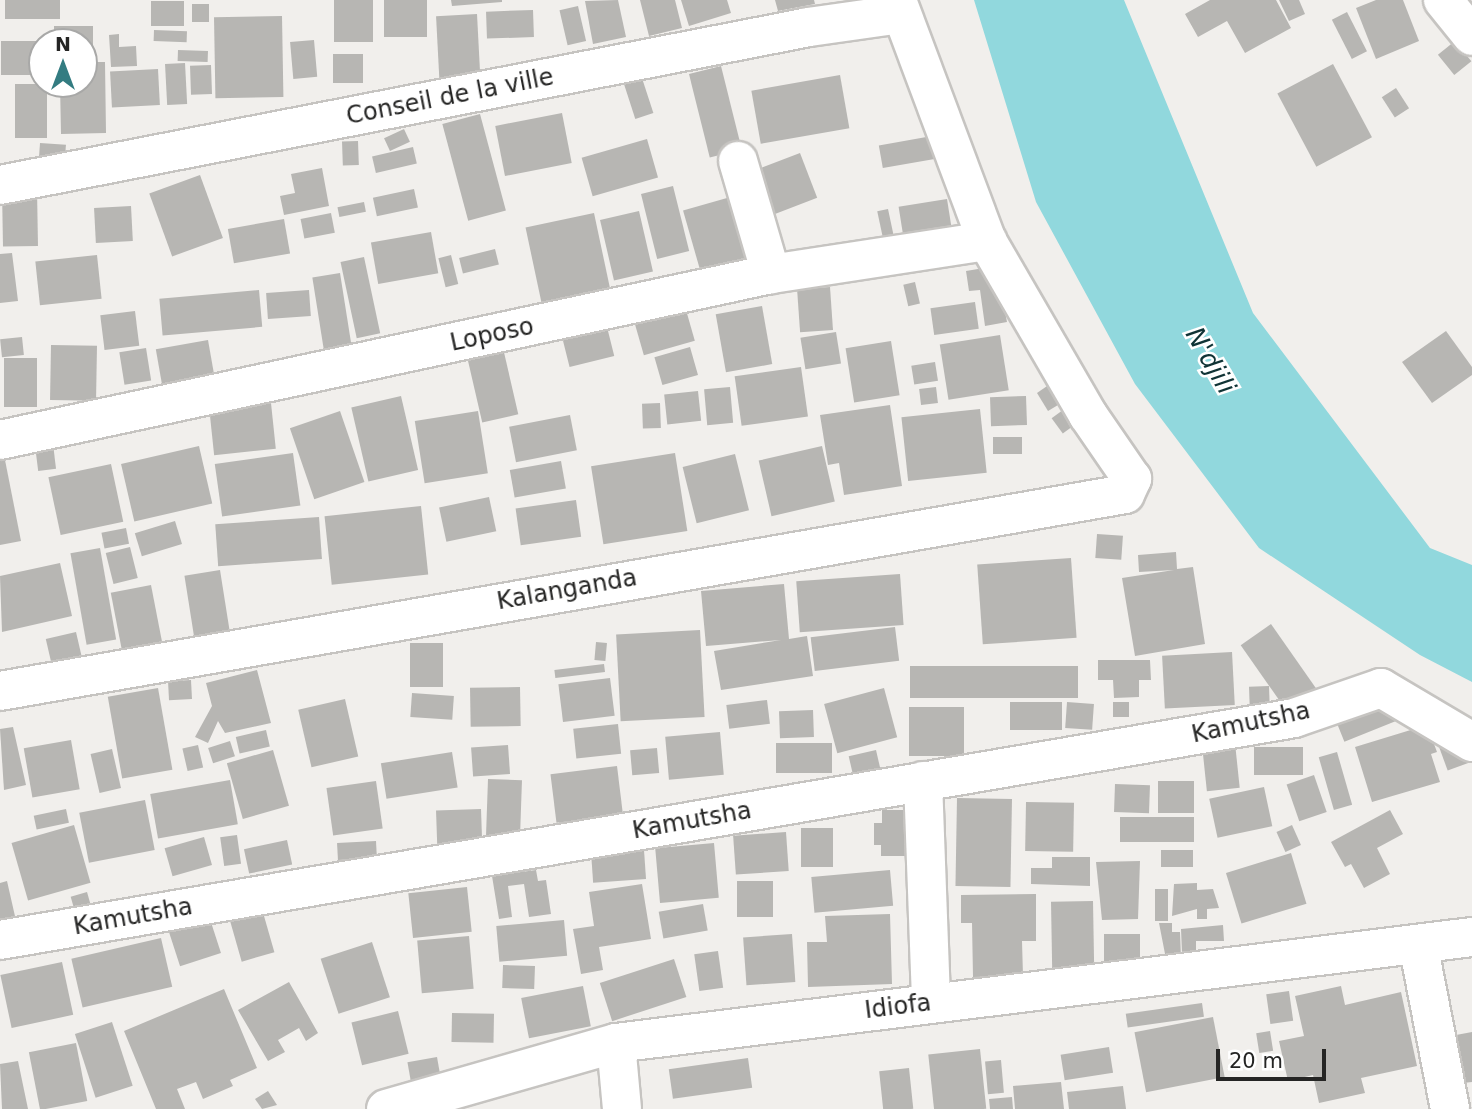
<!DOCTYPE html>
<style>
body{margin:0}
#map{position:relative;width:1472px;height:1109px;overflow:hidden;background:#f1efec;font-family:"DejaVu Sans",sans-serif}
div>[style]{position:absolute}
.water>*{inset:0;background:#91d8dd}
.building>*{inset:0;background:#b7b6b3;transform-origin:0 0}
.roads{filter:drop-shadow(2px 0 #c6c4c1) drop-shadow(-2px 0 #c6c4c1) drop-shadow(0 2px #c6c4c1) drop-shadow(0 -2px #c6c4c1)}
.minor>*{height:38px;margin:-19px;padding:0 19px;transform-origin:19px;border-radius:19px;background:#fff}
span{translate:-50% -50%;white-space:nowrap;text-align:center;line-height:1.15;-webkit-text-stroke:5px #fff;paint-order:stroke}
.street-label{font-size:24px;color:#252524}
.water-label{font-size:26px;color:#0f3335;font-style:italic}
.north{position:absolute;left:28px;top:28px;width:70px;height:70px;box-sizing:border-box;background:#fff;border:2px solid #a8a8a7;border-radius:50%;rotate:0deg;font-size:19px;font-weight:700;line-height:28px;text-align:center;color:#252524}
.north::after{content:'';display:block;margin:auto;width:24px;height:32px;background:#337c81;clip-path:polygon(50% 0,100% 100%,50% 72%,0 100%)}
.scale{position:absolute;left:1216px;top:1049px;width:110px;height:32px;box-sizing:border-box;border:4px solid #252524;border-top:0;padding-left:9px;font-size:21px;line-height:24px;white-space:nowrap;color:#252524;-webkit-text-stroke:5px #fff;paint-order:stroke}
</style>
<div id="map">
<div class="water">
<i style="clip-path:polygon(974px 0,1124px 0,1253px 313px,1430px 548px,1472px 565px,1472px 682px,1420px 655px,1259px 548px,1135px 384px,1036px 202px)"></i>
</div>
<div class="building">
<i style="left:5px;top:0;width:55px;height:19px"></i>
<i style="left:334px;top:0;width:39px;height:42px"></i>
<i style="left:384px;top:0;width:43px;height:37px"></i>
<i style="clip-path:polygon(451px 0,502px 0,502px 2px,452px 6px)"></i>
<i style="clip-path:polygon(618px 0,626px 37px,593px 44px,585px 1px)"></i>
<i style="clip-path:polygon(640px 0,675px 0,682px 28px,649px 36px)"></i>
<i style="clip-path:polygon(681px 0,727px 0,731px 13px,689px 26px)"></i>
<i style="clip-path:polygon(775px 0,814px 0,815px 4px,778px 11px)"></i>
<i style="clip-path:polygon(1210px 0,1276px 0,1291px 28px,1245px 53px,1227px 21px,1198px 37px,1185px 14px)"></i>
<i style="clip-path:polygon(1279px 0,1299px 0,1305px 14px,1289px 21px)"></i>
<i style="clip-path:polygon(1376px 0,1403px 0,1419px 41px,1376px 59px,1356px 8px)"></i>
<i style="left:184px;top:1px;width:25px;height:33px;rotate:90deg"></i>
<i style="left:192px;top:4px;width:17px;height:18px"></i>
<i style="left:578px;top:6px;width:36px;height:19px;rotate:77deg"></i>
<i style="left:533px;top:10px;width:27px;height:47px;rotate:88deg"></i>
<i style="left:1347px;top:12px;width:44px;height:17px;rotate:63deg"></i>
<i style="left:477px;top:14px;width:67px;height:41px;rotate:87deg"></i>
<i style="left:282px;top:16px;width:81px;height:68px;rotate:89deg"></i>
<i style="clip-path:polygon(54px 26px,93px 26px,93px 47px,84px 46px,84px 42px,54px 42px)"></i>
<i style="left:154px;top:30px;width:33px;height:11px;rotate:2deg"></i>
<i style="clip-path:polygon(119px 34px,119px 47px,136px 46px,137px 66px,111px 67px,109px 35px)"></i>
<i style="left:314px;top:40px;width:37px;height:24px;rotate:85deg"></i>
<i style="left:1px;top:41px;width:41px;height:34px"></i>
<i style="left:1455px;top:41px;width:26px;height:22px;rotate:51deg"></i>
<i style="left:178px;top:50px;width:30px;height:11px;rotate:2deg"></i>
<i style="left:333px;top:54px;width:30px;height:29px"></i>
<i style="clip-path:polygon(84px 62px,105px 62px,106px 133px,61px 134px,60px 84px,84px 84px)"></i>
<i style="left:185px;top:63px;width:41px;height:20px;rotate:87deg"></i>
<i style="left:1333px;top:64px;width:83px;height:63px;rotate:62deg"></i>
<i style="left:211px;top:65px;width:29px;height:21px;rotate:88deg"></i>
<i style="left:721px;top:66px;width:86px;height:33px;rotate:76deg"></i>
<i style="left:158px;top:69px;width:36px;height:48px;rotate:87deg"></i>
<i style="left:641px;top:75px;width:40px;height:19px;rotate:72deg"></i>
<i style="left:840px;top:75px;width:54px;height:90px;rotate:80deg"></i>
<i style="left:15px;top:84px;width:32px;height:54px"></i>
<i style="left:1396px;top:88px;width:24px;height:17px;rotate:57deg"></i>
<i style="left:562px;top:113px;width:51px;height:68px;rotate:79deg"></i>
<i style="left:480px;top:114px;width:100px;height:39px;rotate:75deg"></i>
<i style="left:404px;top:129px;width:14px;height:22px;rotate:65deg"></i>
<i style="left:932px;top:136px;width:23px;height:54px;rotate:80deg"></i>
<i style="left:647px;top:139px;width:40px;height:68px;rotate:74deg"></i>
<i style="left:358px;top:141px;width:24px;height:16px;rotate:88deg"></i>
<i style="left:40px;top:143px;width:26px;height:17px;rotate:4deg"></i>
<i style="left:413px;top:147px;width:17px;height:42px;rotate:77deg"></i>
<i style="left:800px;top:153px;width:48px;height:48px;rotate:69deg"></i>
<i style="clip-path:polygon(322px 168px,329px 206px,284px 215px,280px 196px,295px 193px,291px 174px)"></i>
<i style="left:200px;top:175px;width:67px;height:54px;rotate:70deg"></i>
<i style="left:673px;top:186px;width:67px;height:33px;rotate:76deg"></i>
<i style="left:37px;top:189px;width:57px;height:35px;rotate:89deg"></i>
<i style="left:414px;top:189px;width:19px;height:42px;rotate:78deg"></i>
<i style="left:734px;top:196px;width:78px;height:53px;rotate:74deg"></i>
<i style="left:947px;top:199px;width:33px;height:49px;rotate:81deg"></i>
<i style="left:364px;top:202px;width:10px;height:27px;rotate:79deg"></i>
<i style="left:131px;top:206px;width:35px;height:37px;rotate:87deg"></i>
<i style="left:888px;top:209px;width:33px;height:11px;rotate:78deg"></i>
<i style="left:639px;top:211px;width:62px;height:40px;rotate:77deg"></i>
<i style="left:331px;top:213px;width:20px;height:31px;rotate:79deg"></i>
<i style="left:594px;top:213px;width:93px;height:70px;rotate:78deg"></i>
<i style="left:284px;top:219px;width:35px;height:57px;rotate:80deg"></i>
<i style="left:431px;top:232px;width:42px;height:61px;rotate:80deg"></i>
<i style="left:495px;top:249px;width:16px;height:37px;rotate:76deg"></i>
<i style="clip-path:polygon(12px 253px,18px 301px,0 303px,0 254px)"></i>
<i style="left:97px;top:255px;width:44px;height:62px;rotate:84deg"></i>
<i style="left:451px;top:255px;width:30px;height:13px;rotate:76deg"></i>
<i style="left:364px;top:257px;width:78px;height:24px;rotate:78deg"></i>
<i style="clip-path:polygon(996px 266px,1007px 322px,985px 326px,980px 290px,969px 291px,966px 271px)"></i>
<i style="left:340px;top:273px;width:85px;height:28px;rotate:81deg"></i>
<i style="left:915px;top:282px;width:22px;height:12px;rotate:77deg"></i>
<i style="left:830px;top:287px;width:43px;height:33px;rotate:86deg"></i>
<i style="left:259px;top:290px;width:37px;height:100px;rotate:85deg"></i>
<i style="left:309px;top:290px;width:26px;height:43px;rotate:86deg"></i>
<i style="left:975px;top:302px;width:27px;height:45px;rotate:82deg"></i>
<i style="left:762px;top:306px;width:59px;height:47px;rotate:80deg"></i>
<i style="left:686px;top:310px;width:32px;height:53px;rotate:74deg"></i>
<i style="left:135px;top:311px;width:35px;height:35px;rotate:83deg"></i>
<i style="left:606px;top:323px;width:34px;height:46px;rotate:76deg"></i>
<i style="clip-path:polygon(1446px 331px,1472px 367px,1472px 375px,1432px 403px,1402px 362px)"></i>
<i style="left:836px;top:332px;width:32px;height:36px;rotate:81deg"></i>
<i style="left:1000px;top:335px;width:56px;height:61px;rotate:81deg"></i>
<i style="left:22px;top:337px;width:18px;height:22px;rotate:84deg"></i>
<i style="left:208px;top:340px;width:50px;height:53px;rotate:80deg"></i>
<i style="left:891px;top:341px;width:55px;height:46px;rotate:81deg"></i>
<i style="left:51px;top:345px;width:46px;height:55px;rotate:1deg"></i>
<i style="left:690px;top:347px;width:29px;height:37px;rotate:74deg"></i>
<i style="left:146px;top:348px;width:33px;height:27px;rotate:81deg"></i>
<i style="left:503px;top:348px;width:68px;height:37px;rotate:77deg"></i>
<i style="left:37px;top:358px;width:49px;height:33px;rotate:90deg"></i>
<i style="left:935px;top:362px;width:19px;height:24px;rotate:81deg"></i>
<i style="left:801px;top:367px;width:50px;height:67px;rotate:82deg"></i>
<i style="clip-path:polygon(1050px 384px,1063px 402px,1048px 411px,1037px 393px)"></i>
<i style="left:730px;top:387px;width:36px;height:26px;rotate:85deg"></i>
<i style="left:936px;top:387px;width:16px;height:17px;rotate:83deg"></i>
<i style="left:698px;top:391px;width:30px;height:34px;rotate:84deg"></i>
<i style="left:401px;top:396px;width:76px;height:51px;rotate:77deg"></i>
<i style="left:1026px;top:396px;width:29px;height:36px;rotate:88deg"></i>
<i style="left:271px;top:403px;width:46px;height:62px;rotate:84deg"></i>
<i style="left:660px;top:403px;width:25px;height:18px;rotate:88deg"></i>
<i style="clip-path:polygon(890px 405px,902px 486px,844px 495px,839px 463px,828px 465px,820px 415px)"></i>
<i style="left:1067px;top:407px;width:19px;height:19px;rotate:54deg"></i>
<i style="left:980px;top:409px;width:64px;height:79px;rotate:84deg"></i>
<i style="left:340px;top:411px;width:75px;height:53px;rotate:71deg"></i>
<i style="left:478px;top:411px;width:63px;height:64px;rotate:81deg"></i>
<i style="left:570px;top:415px;width:36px;height:62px;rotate:79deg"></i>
<i style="left:993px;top:437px;width:29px;height:17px"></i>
<i style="left:53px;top:444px;width:25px;height:18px;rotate:83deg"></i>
<i style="left:199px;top:446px;width:59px;height:80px;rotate:77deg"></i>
<i style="left:822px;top:446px;width:57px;height:65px;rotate:77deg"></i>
<i style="left:293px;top:453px;width:53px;height:79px;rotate:82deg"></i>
<i style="left:675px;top:453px;width:79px;height:85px;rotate:81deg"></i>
<i style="left:735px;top:454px;width:58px;height:54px;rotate:76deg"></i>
<i style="clip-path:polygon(5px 460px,21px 541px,0 545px,0 461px)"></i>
<i style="left:561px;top:461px;width:28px;height:52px;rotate:80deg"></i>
<i style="left:111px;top:464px;width:59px;height:64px;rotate:78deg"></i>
<i style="left:489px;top:497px;width:35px;height:51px;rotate:78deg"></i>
<i style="left:576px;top:500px;width:37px;height:61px;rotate:82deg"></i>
<i style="left:421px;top:506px;width:69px;height:97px;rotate:84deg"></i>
<i style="left:319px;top:517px;width:42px;height:104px;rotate:86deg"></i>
<i style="left:175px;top:521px;width:24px;height:42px;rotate:73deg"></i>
<i style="left:126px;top:528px;width:16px;height:25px;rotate:79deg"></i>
<i style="left:1097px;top:534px;width:26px;height:24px;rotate:4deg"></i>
<i style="left:130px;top:547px;width:32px;height:25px;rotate:76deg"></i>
<i style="left:100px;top:548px;width:93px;height:30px;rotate:80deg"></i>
<i style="clip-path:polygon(1176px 552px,1177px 569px,1193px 567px,1205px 644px,1135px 656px,1122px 578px,1174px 570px,1139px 572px,1138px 555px)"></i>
<i style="left:1071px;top:558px;width:80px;height:94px;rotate:86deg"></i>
<i style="clip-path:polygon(60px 563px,72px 616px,2px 632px,0 576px)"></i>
<i style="left:220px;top:570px;width:61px;height:36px;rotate:81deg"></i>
<i style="left:900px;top:574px;width:51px;height:104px;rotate:86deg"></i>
<i style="clip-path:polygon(784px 584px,789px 639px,807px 636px,813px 676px,721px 690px,714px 651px,781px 640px,706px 646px,701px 591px)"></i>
<i style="left:151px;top:585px;width:58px;height:41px;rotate:79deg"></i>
<i style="left:1271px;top:624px;width:83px;height:37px;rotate:55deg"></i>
<i style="left:895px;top:627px;width:34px;height:85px;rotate:83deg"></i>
<i style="left:700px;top:630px;width:87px;height:84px;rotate:87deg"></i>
<i style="left:76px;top:632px;width:28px;height:31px;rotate:77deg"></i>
<i style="left:596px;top:642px;width:11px;height:18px;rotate:5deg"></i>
<i style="left:410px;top:643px;width:33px;height:44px"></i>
<i style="left:1232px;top:652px;width:53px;height:70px;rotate:87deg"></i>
<i style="clip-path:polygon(1098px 660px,1150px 660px,1151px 680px,1139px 680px,1139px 697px,1114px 698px,1113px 680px,1098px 680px)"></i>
<i style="left:604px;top:664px;width:8px;height:50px;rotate:83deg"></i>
<i style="left:1078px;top:666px;width:32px;height:168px;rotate:90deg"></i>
<i style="clip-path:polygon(257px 670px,271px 723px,225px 733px,218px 721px,208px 743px,195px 737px,212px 706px,206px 683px)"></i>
<i style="left:610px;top:678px;width:38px;height:52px;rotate:83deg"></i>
<i style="left:191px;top:680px;width:19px;height:23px;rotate:87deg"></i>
<i style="left:1269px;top:686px;width:28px;height:20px;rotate:88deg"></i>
<i style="left:520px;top:687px;width:39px;height:50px;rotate:89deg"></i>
<i style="left:158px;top:688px;width:83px;height:51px;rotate:80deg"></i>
<i style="left:884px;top:688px;width:51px;height:62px;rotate:75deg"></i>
<i style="left:412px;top:693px;width:42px;height:24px;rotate:4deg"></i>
<i style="left:345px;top:699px;width:59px;height:48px;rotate:77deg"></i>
<i style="left:767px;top:700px;width:24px;height:41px;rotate:83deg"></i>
<i style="left:1389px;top:700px;width:22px;height:57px;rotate:68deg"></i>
<i style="left:1010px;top:702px;width:52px;height:28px"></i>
<i style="left:1067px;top:702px;width:27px;height:26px;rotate:4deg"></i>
<i style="left:1129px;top:702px;width:15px;height:16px;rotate:90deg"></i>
<i style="left:909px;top:707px;width:55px;height:49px"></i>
<i style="left:813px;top:710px;width:27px;height:34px;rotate:88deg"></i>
<i style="left:618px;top:724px;width:30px;height:45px;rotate:84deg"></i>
<i style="clip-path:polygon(1427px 725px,1437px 752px,1431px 754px,1440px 782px,1372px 802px,1355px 747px)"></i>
<i style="clip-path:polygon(13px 727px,26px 785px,4px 790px,0 729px)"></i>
<i style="left:266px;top:730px;width:17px;height:31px;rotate:77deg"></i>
<i style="left:720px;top:732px;width:43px;height:55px;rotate:85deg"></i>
<i style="left:1461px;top:737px;width:27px;height:24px;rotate:70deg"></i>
<i style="left:71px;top:740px;width:50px;height:48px;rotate:80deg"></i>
<i style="left:230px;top:741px;width:16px;height:23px;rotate:72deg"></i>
<i style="left:832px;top:743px;width:30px;height:56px;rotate:90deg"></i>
<i style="left:1235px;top:743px;width:45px;height:33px;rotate:84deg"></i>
<i style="left:198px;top:745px;width:23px;height:16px;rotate:77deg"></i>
<i style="left:508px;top:745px;width:29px;height:37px;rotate:86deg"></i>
<i style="left:1254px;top:747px;width:49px;height:28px"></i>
<i style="left:657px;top:748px;width:25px;height:27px;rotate:85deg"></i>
<i style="left:112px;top:749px;width:40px;height:22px;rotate:77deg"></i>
<i style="left:273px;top:750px;width:58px;height:48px;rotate:74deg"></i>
<i style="left:876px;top:750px;width:23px;height:28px;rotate:77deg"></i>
<i style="left:452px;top:752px;width:36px;height:72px;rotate:81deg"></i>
<i style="left:1337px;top:752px;width:55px;height:19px;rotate:74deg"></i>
<i style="left:617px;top:766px;width:49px;height:67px;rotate:83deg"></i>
<i style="left:1314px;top:775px;width:39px;height:29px;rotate:71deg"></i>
<i style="left:488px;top:779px;width:34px;height:60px;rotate:2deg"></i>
<i style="left:230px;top:780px;width:45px;height:81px;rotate:80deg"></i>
<i style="left:376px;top:781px;width:48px;height:50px;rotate:82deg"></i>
<i style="left:1158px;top:781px;width:36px;height:32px"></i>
<i style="left:1115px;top:784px;width:35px;height:28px;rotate:2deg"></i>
<i style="left:1264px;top:787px;width:40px;height:56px;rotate:78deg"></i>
<i style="left:957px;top:798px;width:55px;height:88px;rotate:1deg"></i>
<i style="left:145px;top:800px;width:51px;height:67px;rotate:79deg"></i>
<i style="left:1026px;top:802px;width:48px;height:49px;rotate:1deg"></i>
<i style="left:66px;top:809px;width:14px;height:33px;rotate:78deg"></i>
<i style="left:481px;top:809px;width:34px;height:45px;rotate:88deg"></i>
<i style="clip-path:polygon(882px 810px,913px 810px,912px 856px,881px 856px,881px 845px,874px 845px,874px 823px,882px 823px)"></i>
<i style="clip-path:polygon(1390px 810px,1403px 834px,1377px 848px,1390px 874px,1364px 888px,1351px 864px,1345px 867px,1331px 842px)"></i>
<i style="left:1194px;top:817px;width:25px;height:74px;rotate:90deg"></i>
<i style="left:74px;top:825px;width:60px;height:65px;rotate:74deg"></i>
<i style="left:1292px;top:825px;width:22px;height:17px;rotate:66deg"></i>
<i style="left:801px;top:828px;width:32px;height:39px"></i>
<i style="left:786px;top:832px;width:39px;height:53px;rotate:86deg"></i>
<i style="left:237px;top:835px;width:29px;height:17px;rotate:82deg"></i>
<i style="left:204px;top:837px;width:29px;height:41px;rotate:74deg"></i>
<i style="left:287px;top:840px;width:25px;height:44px;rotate:78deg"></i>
<i style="left:376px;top:841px;width:17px;height:39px;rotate:87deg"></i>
<i style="left:714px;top:843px;width:55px;height:59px;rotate:85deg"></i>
<i style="left:644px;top:850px;width:29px;height:53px;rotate:86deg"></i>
<i style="left:1193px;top:850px;width:17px;height:32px;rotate:90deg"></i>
<i style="left:1291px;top:853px;width:53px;height:68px;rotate:73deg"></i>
<i style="clip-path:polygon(1052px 857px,1090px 857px,1090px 886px,1031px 884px,1031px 868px,1052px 868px)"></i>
<i style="clip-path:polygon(1140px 861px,1138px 919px,1102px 920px,1096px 862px)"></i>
<i style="clip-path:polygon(536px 870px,538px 881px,546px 880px,551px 914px,529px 917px,524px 884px,508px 886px,512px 917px,499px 919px,492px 876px)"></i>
<i style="left:890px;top:870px;width:36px;height:79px;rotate:85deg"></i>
<i style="clip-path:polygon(7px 881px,17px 925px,0 928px,0 883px)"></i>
<i style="left:737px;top:881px;width:36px;height:36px"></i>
<i style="clip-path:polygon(1197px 883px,1197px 890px,1213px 889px,1219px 908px,1207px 909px,1207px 919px,1197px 919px,1197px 909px,1172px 916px,1174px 884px)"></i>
<i style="clip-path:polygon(642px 884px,651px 939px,599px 947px,603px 970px,581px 974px,573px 929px,594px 926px,589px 892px)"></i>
<i style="left:467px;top:887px;width:45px;height:59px;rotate:84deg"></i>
<i style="left:1155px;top:889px;width:13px;height:32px"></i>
<i style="left:87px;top:892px;width:15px;height:17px;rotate:74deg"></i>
<i style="clip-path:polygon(1036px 894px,1036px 941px,1022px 941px,1023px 976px,973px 977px,972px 923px,961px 923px,961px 895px)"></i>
<i style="left:1093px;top:901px;width:73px;height:42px;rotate:89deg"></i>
<i style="left:703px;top:904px;width:27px;height:45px;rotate:80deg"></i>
<i style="left:262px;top:909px;width:45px;height:34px;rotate:74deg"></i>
<i style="left:208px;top:913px;width:42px;height:43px;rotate:72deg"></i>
<i style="clip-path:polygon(890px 914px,892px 984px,808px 987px,807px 942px,827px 942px,825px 916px)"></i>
<i style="left:564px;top:920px;width:36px;height:68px;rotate:85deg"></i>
<i style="clip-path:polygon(1159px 923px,1172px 923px,1172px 932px,1180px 932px,1181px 959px,1166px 959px)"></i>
<i style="clip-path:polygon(1223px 925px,1224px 941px,1196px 941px,1196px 953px,1182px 953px,1181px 929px)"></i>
<i style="left:792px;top:934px;width:48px;height:49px;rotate:86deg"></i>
<i style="left:1140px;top:934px;width:33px;height:36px;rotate:90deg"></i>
<i style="left:469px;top:936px;width:53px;height:52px;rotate:85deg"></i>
<i style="left:161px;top:938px;width:50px;height:92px;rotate:77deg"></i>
<i style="left:372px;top:942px;width:58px;height:54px;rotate:72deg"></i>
<i style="left:718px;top:951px;width:37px;height:24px;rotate:82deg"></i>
<i style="left:674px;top:959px;width:40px;height:78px;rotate:72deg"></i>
<i style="left:62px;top:962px;width:54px;height:63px;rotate:78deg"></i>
<i style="left:503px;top:965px;width:32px;height:23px;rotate:2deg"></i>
<i style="clip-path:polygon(289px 982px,318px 1033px,306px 1041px,299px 1028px,278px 1040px,285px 1052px,268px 1061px,238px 1010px)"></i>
<i style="left:583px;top:986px;width:41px;height:63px;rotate:79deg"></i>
<i style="clip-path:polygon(1341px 986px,1345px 1005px,1401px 992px,1417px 1066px,1361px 1078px,1365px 1093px,1319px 1103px,1313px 1075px,1288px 1081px,1279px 1041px,1304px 1036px,1295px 996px)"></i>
<i style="clip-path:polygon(224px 989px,257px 1068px,230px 1080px,233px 1086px,203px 1099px,196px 1082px,177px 1089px,185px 1109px,156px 1109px,124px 1031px)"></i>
<i style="left:1289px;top:991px;width:30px;height:23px;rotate:82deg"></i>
<i style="left:1202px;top:1003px;width:14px;height:77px;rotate:82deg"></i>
<i style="left:398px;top:1011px;width:44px;height:48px;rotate:76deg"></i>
<i style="left:452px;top:1013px;width:42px;height:29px;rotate:1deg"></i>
<i style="left:1213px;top:1017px;width:61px;height:80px;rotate:79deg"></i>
<i style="left:112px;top:1022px;width:67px;height:39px;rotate:72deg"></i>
<i style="left:1270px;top:1031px;width:20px;height:14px;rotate:81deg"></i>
<i style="clip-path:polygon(1472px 1032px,1472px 1082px,1463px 1083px,1456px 1035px)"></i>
<i style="left:76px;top:1043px;width:59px;height:48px;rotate:79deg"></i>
<i style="left:1109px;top:1047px;width:26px;height:49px;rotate:81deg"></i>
<i style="left:980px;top:1049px;width:60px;height:52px;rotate:84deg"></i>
<i style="left:437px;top:1057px;width:34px;height:30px;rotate:80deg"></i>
<i style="left:748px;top:1058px;width:30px;height:80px;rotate:82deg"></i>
<i style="left:1001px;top:1060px;width:33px;height:16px;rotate:85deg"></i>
<i style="clip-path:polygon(18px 1061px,28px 1109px,2px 1109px,0 1064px)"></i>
<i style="left:909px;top:1068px;width:41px;height:30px;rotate:84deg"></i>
<i style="clip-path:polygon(1061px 1082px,1064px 1109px,1015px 1109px,1013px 1086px)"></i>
<i style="clip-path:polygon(1123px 1086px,1126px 1109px,1069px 1109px,1067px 1092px)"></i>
<i style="clip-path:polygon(268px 1091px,277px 1105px,262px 1109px,255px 1099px)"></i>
<i style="clip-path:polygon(1012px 1097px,1013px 1109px,990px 1109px,989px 1099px)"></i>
</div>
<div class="roads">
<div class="minor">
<i style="left:1443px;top:0;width:46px;rotate:51.1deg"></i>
<i style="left:738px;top:161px;width:118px;rotate:73.7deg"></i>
<i style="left:0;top:185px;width:824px;rotate:-11.05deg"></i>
<i style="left:809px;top:27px;width:92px;rotate:-8.1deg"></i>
<i style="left:0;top:440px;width:789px;rotate:-12.15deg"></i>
<i style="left:771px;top:274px;width:219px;rotate:-8.7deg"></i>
<i style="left:0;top:691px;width:1142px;rotate:-9.93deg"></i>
<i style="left:1125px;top:494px;width:17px;rotate:-65deg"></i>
<i style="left:1132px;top:479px;width:78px;rotate:-124.5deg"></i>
<i style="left:1088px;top:415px;width:201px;rotate:-120.1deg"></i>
<i style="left:987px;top:241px;width:257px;rotate:-110.5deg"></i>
<i style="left:923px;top:781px;width:222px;rotate:87.9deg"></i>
<i style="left:0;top:940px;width:1313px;rotate:-9.73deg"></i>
<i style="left:1294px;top:718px;width:92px;rotate:-19deg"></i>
<i style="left:1381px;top:688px;width:106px;rotate:30.7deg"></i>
<i style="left:1418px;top:944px;width:168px;rotate:79deg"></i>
<i style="left:616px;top:1043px;width:66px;rotate:84.8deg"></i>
<i style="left:386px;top:1109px;width:239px;rotate:-16deg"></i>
<i style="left:616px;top:1043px;width:863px;rotate:-7.06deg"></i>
</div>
</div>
<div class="street-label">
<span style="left:450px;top:97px;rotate:-11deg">Conseil de la ville</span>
<span style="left:492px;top:335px;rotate:-12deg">Loposo</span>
<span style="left:567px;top:590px;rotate:-10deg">Kalanganda</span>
<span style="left:1251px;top:723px;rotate:-12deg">Kamutsha</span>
<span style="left:692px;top:821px;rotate:-10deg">Kamutsha</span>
<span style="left:133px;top:917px;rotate:-10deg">Kamutsha</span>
<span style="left:898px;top:1007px;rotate:-7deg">Idiofa</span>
</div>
<div class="water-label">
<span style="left:1210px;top:361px;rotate:60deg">N'djili</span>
</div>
<div class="north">N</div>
<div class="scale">20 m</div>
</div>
